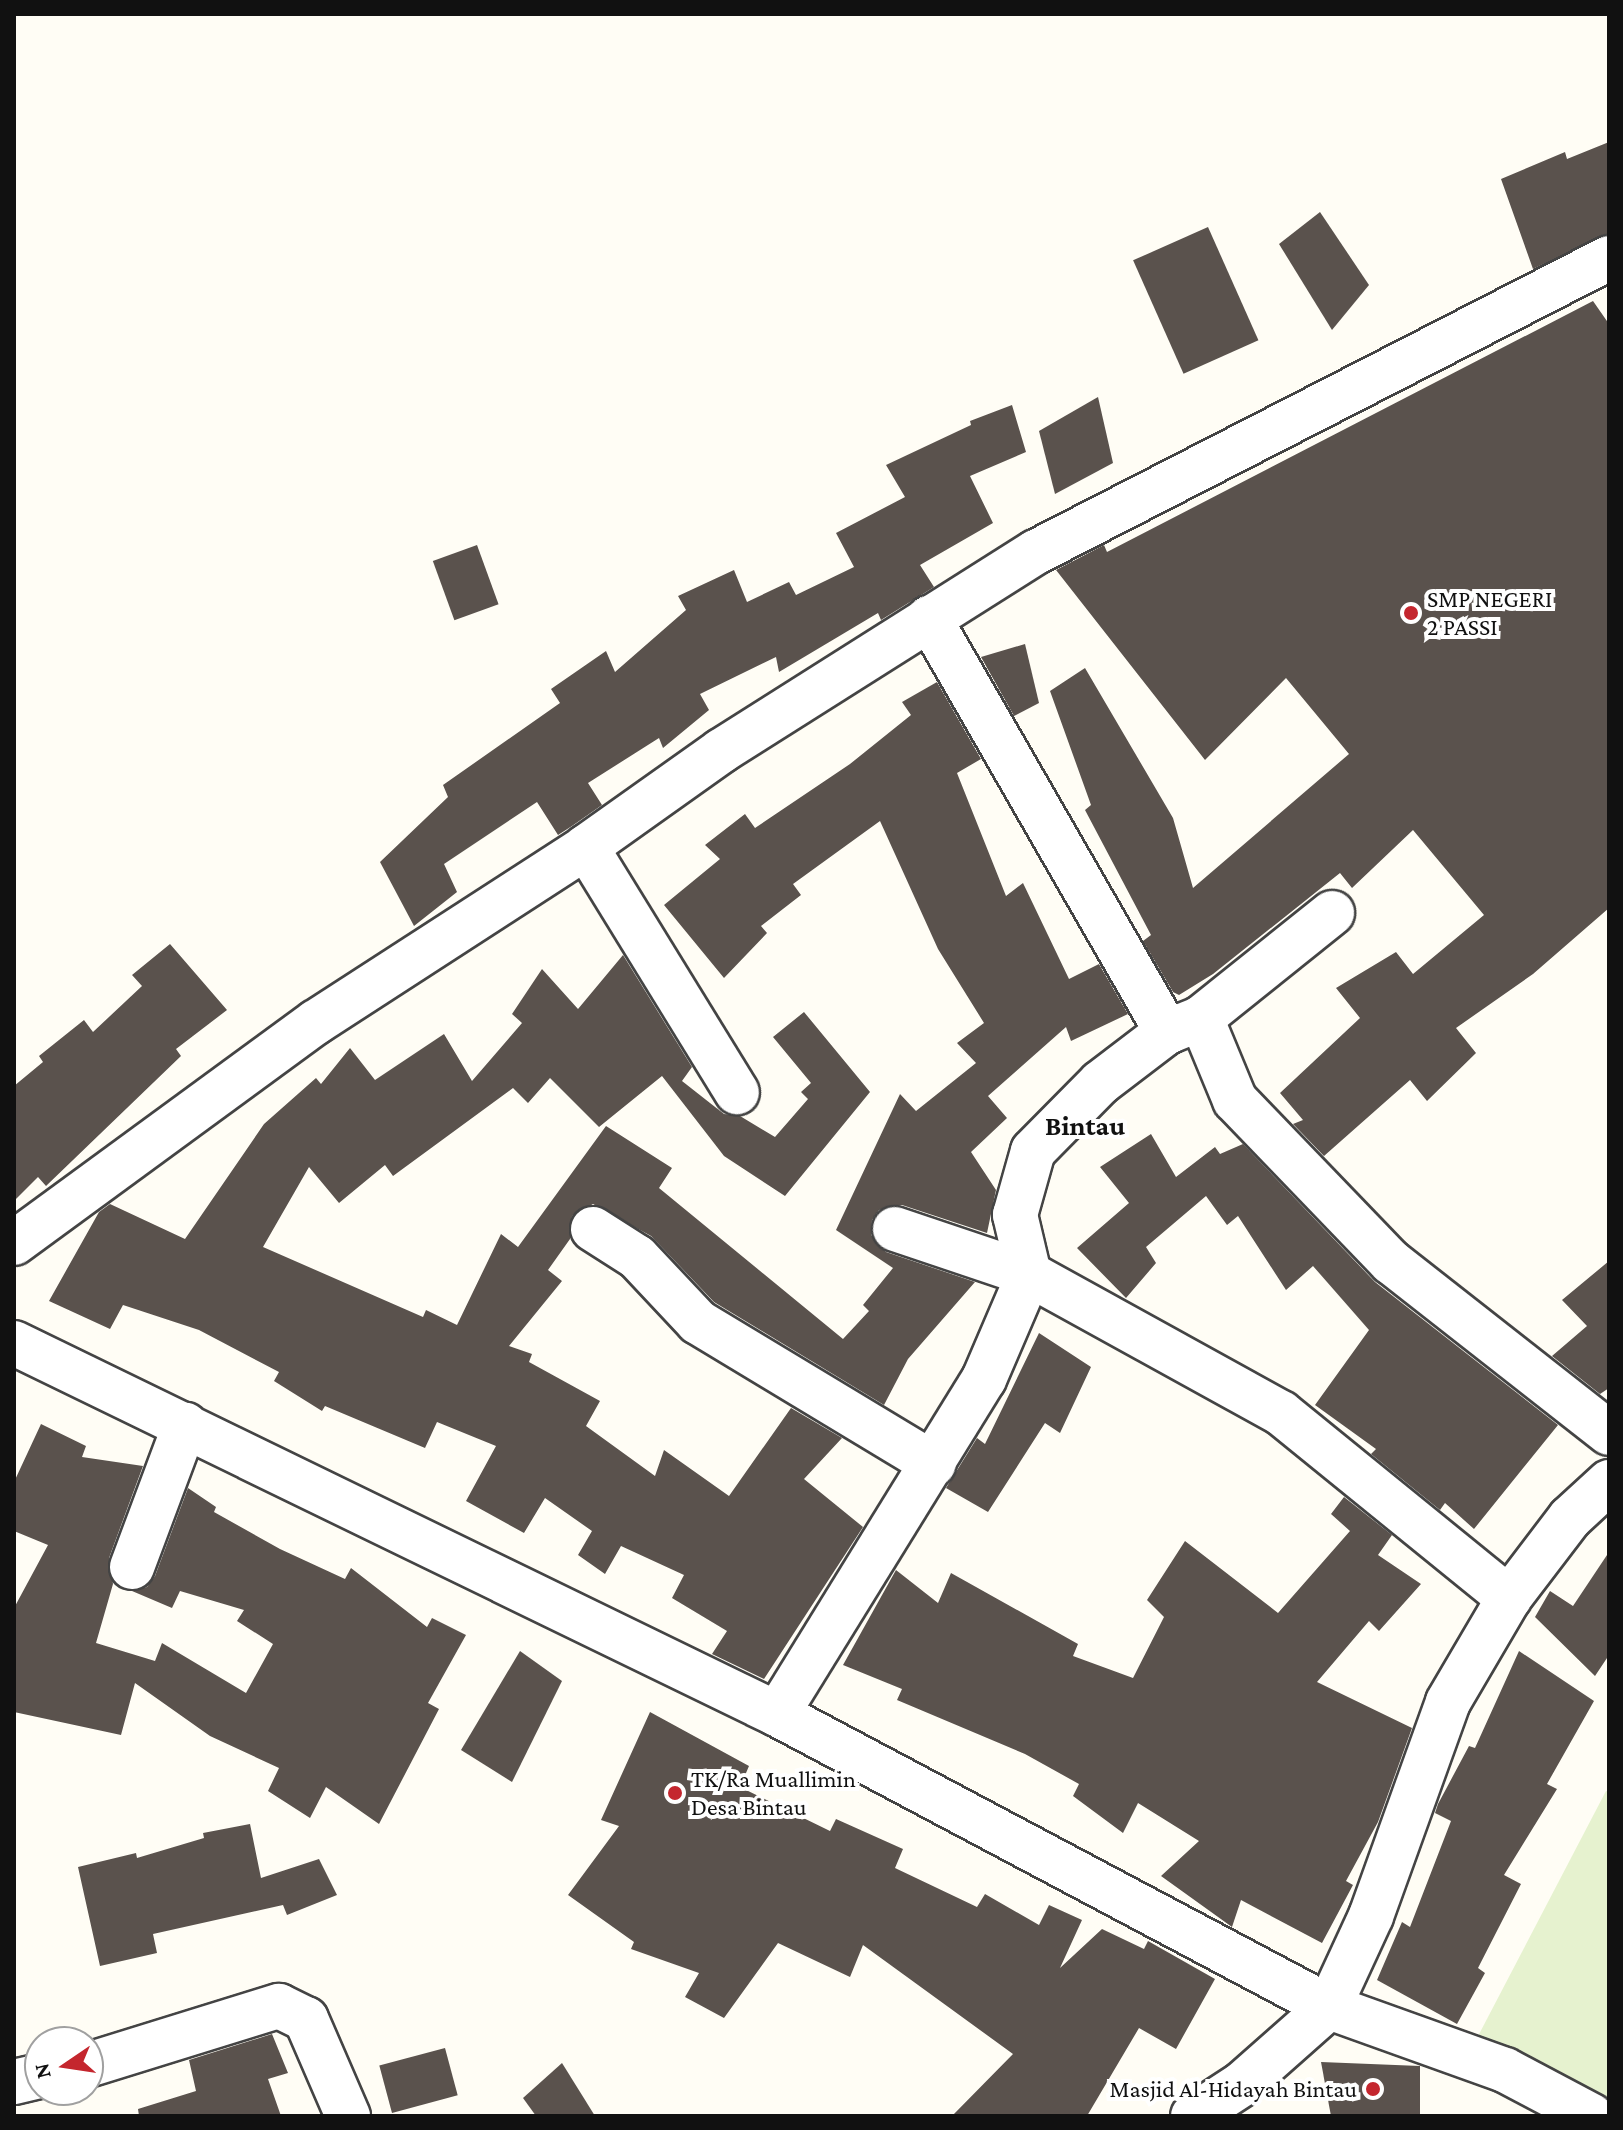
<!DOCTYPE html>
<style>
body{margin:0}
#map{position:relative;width:1623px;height:2130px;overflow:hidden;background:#fffdf5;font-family:"Crimson Pro",serif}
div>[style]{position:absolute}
.pitch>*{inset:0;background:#e6f2cf}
.building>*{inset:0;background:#5a524d;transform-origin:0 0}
.roads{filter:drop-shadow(2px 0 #444) drop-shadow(-2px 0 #444) drop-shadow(0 2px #444) drop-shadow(0 -2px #444)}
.minor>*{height:44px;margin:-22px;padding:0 22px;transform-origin:22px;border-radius:22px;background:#fff}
.dots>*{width:22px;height:22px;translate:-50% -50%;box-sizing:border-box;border:4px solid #fff;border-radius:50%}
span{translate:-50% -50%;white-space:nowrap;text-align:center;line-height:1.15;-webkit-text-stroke:8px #fff;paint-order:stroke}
.poi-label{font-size:24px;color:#111}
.left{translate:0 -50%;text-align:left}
.right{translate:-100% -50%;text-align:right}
.quarter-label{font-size:28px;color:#111;font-weight:700}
.frame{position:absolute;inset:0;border:16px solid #111;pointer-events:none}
.north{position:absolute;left:24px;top:2026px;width:80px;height:80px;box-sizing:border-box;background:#fff;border:2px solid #a0a0a0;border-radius:50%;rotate:257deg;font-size:22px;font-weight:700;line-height:32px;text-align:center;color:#111}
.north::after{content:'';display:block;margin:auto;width:28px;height:36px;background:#c4262e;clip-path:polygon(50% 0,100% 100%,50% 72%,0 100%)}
</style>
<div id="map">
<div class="pitch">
<i style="clip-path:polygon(1606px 1791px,1609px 1792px,1609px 2111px,1476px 2040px)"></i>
</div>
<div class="building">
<i style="clip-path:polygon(1609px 142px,1609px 233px,1533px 269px,1501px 179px,1565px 152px,1567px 159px)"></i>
<i style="clip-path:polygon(1320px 212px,1369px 285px,1332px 330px,1279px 244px)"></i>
<i style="left:1208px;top:227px;width:124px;height:82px;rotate:66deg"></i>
<i style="clip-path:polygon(1593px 301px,1609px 324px,1609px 908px,1533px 974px,1456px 1028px,1476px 1053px,1427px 1101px,1410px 1080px,1324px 1156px,1293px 1124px,1303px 1120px,1280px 1093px,1360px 1018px,1336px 988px,1396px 952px,1413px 974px,1484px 915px,1413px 830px,1352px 888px,1340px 873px,1213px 974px,1179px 995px,1173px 992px,1143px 941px,1151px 935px,1085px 810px,1091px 805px,1050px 691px,1085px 668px,1173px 818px,1193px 888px,1349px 754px,1286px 678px,1205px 760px,1056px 570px,1104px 545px,1107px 552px)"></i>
<i style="clip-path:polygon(1098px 397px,1113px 463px,1055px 494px,1039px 431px)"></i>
<i style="clip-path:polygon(1012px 405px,1026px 452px,970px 476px,993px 523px,920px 565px,934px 587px,881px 620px,878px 613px,779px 672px,776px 657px,700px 694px,709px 710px,663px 748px,659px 738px,588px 783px,602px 805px,572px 826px,558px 835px,537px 802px,444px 864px,457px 892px,414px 926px,380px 862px,448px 797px,443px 785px,560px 703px,551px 689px,606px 651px,615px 672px,686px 610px,678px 596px,734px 570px,747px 602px,789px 582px,796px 595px,854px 567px,836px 533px,905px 497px,886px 465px,971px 425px,970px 421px)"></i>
<i style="left:477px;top:545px;width:63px;height:47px;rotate:70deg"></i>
<i style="clip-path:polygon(1025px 644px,1039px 703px,1014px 716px,981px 657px)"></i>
<i style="clip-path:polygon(937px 682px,981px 759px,957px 773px,1006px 896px,1023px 883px,1069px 979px,1099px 964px,1128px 1014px,1071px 1041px,1066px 1027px,988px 1096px,1007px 1118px,971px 1152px,996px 1190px,987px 1233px,902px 1205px,879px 1210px,872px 1220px,871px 1235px,886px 1252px,975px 1282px,908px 1359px,884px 1405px,714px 1302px,651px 1236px,593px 1204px,572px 1216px,570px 1239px,548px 1270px,562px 1281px,509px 1346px,532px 1354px,529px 1362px,600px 1401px,586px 1426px,655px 1476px,664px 1450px,729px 1496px,791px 1408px,842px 1438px,804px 1479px,863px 1527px,764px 1679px,712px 1654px,727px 1631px,672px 1598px,684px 1575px,621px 1546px,605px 1574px,578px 1555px,592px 1531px,545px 1498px,524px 1533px,466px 1501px,496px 1446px,437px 1422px,425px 1448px,325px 1406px,322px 1411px,274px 1381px,279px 1372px,199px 1330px,123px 1305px,110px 1329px,49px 1301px,99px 1212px,110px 1204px,185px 1239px,264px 1124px,316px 1078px,321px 1084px,350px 1048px,375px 1080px,444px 1034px,472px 1081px,522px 1023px,512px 1014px,542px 969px,578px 1009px,623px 955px,692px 1067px,682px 1081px,724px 1114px,740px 1116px,775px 1137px,808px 1099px,801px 1092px,811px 1083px,773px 1037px,804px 1012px,870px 1092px,785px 1196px,724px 1156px,662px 1076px,599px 1127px,550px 1078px,528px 1103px,513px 1088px,393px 1176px,385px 1165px,339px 1203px,309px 1167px,263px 1247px,423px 1317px,426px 1310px,457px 1325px,501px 1234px,518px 1247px,606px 1126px,672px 1168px,659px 1188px,843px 1339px,869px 1311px,863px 1305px,893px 1268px,836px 1230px,900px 1094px,916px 1111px,976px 1063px,957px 1043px,984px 1023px,938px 949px,880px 821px,793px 884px,801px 895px,761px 926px,767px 933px,724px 978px,664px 905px,720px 859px,705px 845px,745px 814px,755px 828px,850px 764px,911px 715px,902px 702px)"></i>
<i style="clip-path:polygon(170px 944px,227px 1010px,176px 1049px,181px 1056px,46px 1186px,38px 1177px,14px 1201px,14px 1086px,43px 1062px,39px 1056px,84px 1020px,93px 1032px,142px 986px,132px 975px)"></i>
<i style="clip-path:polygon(1151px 1134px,1176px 1177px,1215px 1147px,1220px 1154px,1243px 1144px,1375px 1282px,1558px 1425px,1474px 1529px,1445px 1503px,1440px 1510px,1371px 1454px,1376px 1449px,1315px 1405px,1369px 1330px,1313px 1266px,1286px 1290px,1238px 1216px,1227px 1225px,1206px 1196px,1146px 1247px,1156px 1263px,1126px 1298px,1077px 1248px,1129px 1203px,1100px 1167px)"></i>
<i style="clip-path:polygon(1609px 1261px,1609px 1388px,1600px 1394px,1552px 1356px,1587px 1326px,1562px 1300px)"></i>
<i style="clip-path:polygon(1039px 1333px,1091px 1367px,1060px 1433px,1045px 1423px,988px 1512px,946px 1488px,977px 1438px,985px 1444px)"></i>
<i style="clip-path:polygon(41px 1424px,86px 1446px,82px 1457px,143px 1466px,109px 1558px,113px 1584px,96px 1643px,155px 1661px,162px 1643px,246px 1693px,273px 1644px,237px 1621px,244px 1610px,180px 1591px,172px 1608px,132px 1591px,147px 1587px,155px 1576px,188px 1488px,216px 1507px,214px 1512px,280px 1549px,345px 1579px,351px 1568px,427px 1627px,432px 1618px,466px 1635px,428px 1703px,439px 1709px,379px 1824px,326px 1787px,310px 1818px,268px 1791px,279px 1768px,210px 1736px,135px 1683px,121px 1735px,14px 1712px,14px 1608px,48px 1545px,14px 1531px,14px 1482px)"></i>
<i style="clip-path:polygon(1344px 1497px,1392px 1535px,1378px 1555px,1421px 1584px,1379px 1631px,1369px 1621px,1317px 1682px,1412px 1728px,1378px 1822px,1346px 1881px,1353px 1885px,1322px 1943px,1241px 1900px,1232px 1927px,1161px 1876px,1199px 1841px,1138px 1803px,1123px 1833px,1073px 1796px,1079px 1784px,1025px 1754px,897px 1700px,902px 1689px,843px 1665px,896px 1570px,938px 1603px,951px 1573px,1078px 1644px,1073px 1656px,1133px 1678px,1164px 1617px,1147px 1600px,1185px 1541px,1278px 1613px,1350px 1531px,1331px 1514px)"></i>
<i style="clip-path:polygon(1609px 1552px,1609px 1655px,1595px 1676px,1535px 1617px,1550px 1591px,1573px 1606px)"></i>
<i style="clip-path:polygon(520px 1651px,562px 1681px,512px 1782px,461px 1750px)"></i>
<i style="clip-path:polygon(1519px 1651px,1594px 1701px,1547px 1784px,1557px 1789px,1504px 1875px,1521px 1884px,1478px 1968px,1485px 1973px,1457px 2024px,1377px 1980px,1402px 1922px,1410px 1927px,1451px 1821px,1435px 1813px,1438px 1804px,1469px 1746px,1475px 1748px)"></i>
<i style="clip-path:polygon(650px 1712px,749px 1766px,740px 1787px,830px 1831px,836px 1819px,903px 1849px,895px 1868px,977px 1907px,985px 1894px,1039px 1925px,1049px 1905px,1082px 1920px,1060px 1968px,1102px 1929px,1144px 1949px,1148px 1941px,1215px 1979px,1176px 2049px,1139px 2028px,1087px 2116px,952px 2116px,1013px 2054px,863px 1945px,850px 1977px,778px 1943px,724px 2018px,685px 1997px,699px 1973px,631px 1949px,634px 1942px,568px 1895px,619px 1826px,601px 1820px)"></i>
<i style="clip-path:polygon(250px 1824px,261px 1878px,319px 1859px,337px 1895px,287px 1915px,283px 1905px,153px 1934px,157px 1953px,100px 1966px,78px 1867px,136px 1853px,137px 1858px,204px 1838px,203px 1833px)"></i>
<i style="clip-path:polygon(272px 2034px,288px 2073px,268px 2079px,281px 2116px,139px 2116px,138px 2109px,196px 2091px,189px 2060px)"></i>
<i style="left:445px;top:2048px;width:49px;height:68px;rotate:75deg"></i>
<i style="clip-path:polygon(1321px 2062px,1420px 2066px,1420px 2116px,1331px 2116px)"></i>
<i style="clip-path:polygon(562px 2063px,595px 2116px,536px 2116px,523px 2098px)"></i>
</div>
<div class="roads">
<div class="minor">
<i style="left:929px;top:618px;width:478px;rotate:60.1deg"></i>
<i style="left:586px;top:847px;width:288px;rotate:58.4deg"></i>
<i style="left:1201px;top:1018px;width:89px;rotate:67.5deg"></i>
<i style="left:1235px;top:1100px;width:225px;rotate:46.1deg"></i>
<i style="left:1391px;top:1262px;width:277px;rotate:38.1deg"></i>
<i style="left:593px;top:1229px;width:52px;rotate:32.5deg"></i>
<i style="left:637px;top:1257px;width:89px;rotate:46.8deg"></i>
<i style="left:698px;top:1322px;width:275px;rotate:31.1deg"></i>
<i style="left:895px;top:1229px;width:141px;rotate:18.6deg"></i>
<i style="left:1029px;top:1274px;width:288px;rotate:28.9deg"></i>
<i style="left:1281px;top:1413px;width:294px;rotate:39.1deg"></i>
<i style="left:14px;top:1243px;width:374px;rotate:-36.2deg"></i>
<i style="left:316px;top:1022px;width:322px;rotate:-32.9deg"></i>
<i style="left:586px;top:847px;width:166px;rotate:-35.4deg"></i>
<i style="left:721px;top:751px;width:373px;rotate:-32.3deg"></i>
<i style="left:1036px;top:552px;width:644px;rotate:-27.16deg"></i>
<i style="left:14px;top:1343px;width:848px;rotate:25.93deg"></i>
<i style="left:777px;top:1714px;width:625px;rotate:27.96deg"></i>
<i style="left:1329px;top:2007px;width:187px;rotate:19.7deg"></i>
<i style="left:1505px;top:2070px;width:98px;rotate:27.9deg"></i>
<i style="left:132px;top:1567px;width:152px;rotate:-69.5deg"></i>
<i style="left:777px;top:1714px;width:394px;rotate:-58.3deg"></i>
<i style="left:984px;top:1379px;width:114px;rotate:-66.8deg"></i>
<i style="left:1029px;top:1274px;width:61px;rotate:-103.3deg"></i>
<i style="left:1015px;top:1215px;width:66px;rotate:-74.3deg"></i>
<i style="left:1033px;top:1151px;width:95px;rotate:-45.4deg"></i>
<i style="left:1100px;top:1083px;width:84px;rotate:-37.3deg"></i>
<i style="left:1167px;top:1032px;width:37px;rotate:-22deg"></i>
<i style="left:1201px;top:1018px;width:168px;rotate:-38.7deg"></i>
<i style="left:88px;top:2065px;width:200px;rotate:-17.2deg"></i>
<i style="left:279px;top:2006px;width:30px;rotate:26deg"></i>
<i style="left:306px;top:2019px;width:106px;rotate:66.6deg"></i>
<i style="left:14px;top:2082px;width:27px;rotate:-13deg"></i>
<i style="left:1193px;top:2116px;width:59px;rotate:-33.1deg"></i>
<i style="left:1242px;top:2084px;width:116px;rotate:-41.5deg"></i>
<i style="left:1329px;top:2007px;width:100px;rotate:-65.2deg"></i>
<i style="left:1371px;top:1916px;width:227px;rotate:-70.2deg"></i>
<i style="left:1448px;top:1702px;width:121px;rotate:-59.6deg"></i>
<i style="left:1509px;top:1598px;width:101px;rotate:-52.7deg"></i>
<i style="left:1570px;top:1518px;width:53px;rotate:-42.7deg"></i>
</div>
</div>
<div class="dots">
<i style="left:1411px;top:613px;background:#c4262e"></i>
<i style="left:675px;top:1793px;background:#c4262e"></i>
<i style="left:1373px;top:2089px;background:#c4262e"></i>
</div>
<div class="poi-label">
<span class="left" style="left:1427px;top:613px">SMP NEGERI<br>2 PASSI</span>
<span class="left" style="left:691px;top:1793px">TK/Ra Muallimin<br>Desa Bintau</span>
<span class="right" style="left:1357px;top:2089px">Masjid Al-Hidayah Bintau</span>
</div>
<div class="quarter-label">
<span style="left:1085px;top:1126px">Bintau</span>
</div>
<div class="frame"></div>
<div class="north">N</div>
</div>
